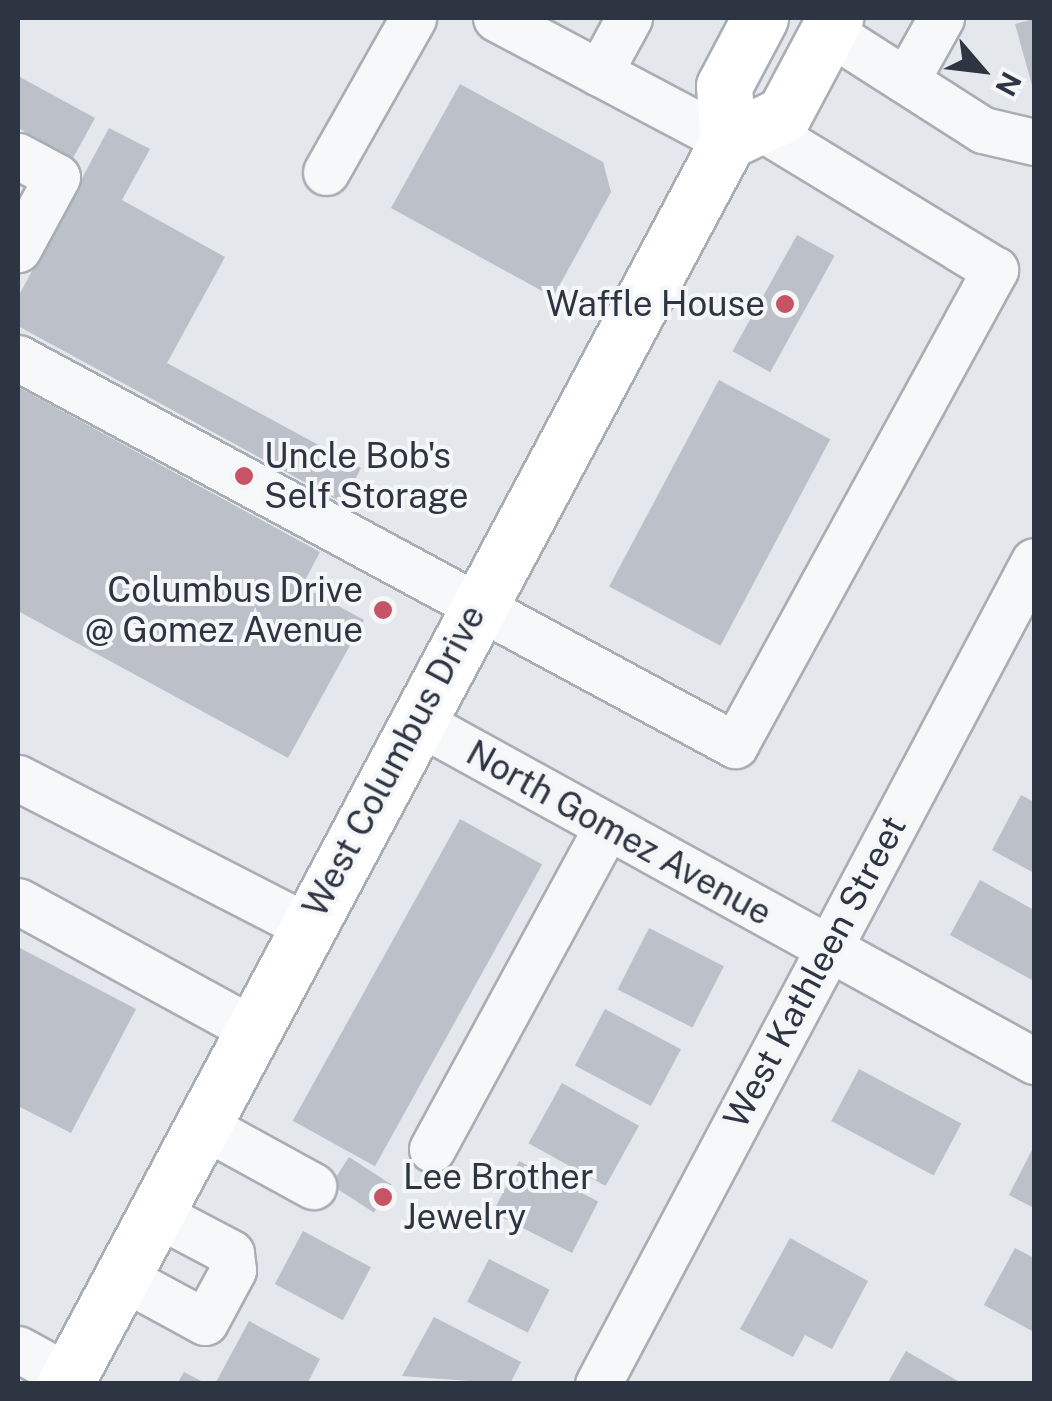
<!DOCTYPE html>
<style>
body{margin:0}
#map{position:relative;width:1052px;height:1401px;overflow:hidden;background:#e4e7eb;font-family:"Public Sans",sans-serif}
div>[style]{position:absolute}
.building>*{inset:0;background:#bcc0c8;transform-origin:0 0}
.roads{filter:drop-shadow(2px 0 #a9aeb5) drop-shadow(-2px 0 #a9aeb5) drop-shadow(0 2px #a9aeb5) drop-shadow(0 -2px #a9aeb5)}
.minor>*{height:45px;margin:-22.5px;padding:0 22.5px;transform-origin:22.5px;border-radius:22.5px;background:#f7f8fa}
.major>*{height:55px;margin:-27.5px;padding:0 27.5px;transform-origin:27.5px;border-radius:27.5px;background:#fff}
.dots>*{width:28px;height:28px;translate:-50% -50%;box-sizing:border-box;border:5px solid #f4f6f8;border-radius:50%}
span{translate:-50% -50%;white-space:nowrap;text-align:center;line-height:1.15;-webkit-text-stroke:8px #f4f6f8;paint-order:stroke}
.poi-label{font-size:35px;color:#2d3543}
.right{translate:-100% -50%;text-align:right}
.left{translate:0 -50%;text-align:left}
.street-label{font-size:35px;color:#2d3543}
.frame{position:absolute;inset:0;border:20px solid #2d3543;pointer-events:none}
.north{position:absolute;left:932px;top:20px;width:100px;height:100px;-webkit-text-stroke:8px #f4f6f8;paint-order:stroke;rotate:118deg;font-size:28px;font-weight:700;line-height:40px;text-align:center;color:#2d3543}
.north::after{content:'';display:block;margin:auto;width:35px;height:45px;background:#2d3543;clip-path:polygon(50% 0,100% 100%,50% 72%,0 100%)}
</style>
<div id="map">
<div class="building">
<i style="clip-path:polygon(1034px 19px,1034px 89px,1033px 89px,1015px 24px)"></i>
<i style="clip-path:polygon(18px 76px,95px 118px,73px 158px,18px 128px)"></i>
<i style="clip-path:polygon(460px 84px,603px 162px,611px 192px,553px 297px,391px 208px)"></i>
<i style="clip-path:polygon(109px 128px,150px 149px,122px 200px,225px 257px,167px 363px,361px 468px,343px 503px,18px 326px,18px 297px)"></i>
<i style="left:797px;top:235px;width:43px;height:133px;rotate:29deg"></i>
<i style="left:719px;top:380px;width:126px;height:234px;rotate:28deg"></i>
<i style="clip-path:polygon(18px 387px,320px 552px,302px 586px,364px 620px,288px 758px,18px 611px)"></i>
<i style="clip-path:polygon(1021px 795px,1034px 802px,1034px 873px,992px 850px)"></i>
<i style="left:460px;top:819px;width:94px;height:345px;rotate:29deg"></i>
<i style="clip-path:polygon(980px 880px,1034px 910px,1034px 981px,950px 935px)"></i>
<i style="left:649px;top:928px;width:84px;height:69px;rotate:27deg"></i>
<i style="clip-path:polygon(18px 947px,136px 1009px,71px 1133px,18px 1106px)"></i>
<i style="left:605px;top:1009px;width:86px;height:64px;rotate:28deg"></i>
<i style="left:859px;top:1069px;width:116px;height:59px;rotate:28deg"></i>
<i style="left:562px;top:1083px;width:88px;height:69px;rotate:29deg"></i>
<i style="clip-path:polygon(1034px 1146px,1034px 1208px,1009px 1195px)"></i>
<i style="left:349px;top:1157px;width:51px;height:33px;rotate:33deg"></i>
<i style="left:519px;top:1161px;width:89px;height:58px;rotate:27deg"></i>
<i style="left:303px;top:1231px;width:77px;height:60px;rotate:28deg"></i>
<i style="clip-path:polygon(790px 1238px,868px 1281px,832px 1349px,805px 1335px,793px 1357px,740px 1329px)"></i>
<i style="clip-path:polygon(1015px 1248px,1034px 1258px,1034px 1332px,984px 1305px)"></i>
<i style="left:489px;top:1259px;width:68px;height:48px;rotate:27deg"></i>
<i style="clip-path:polygon(434px 1317px,521px 1362px,510px 1384px,402px 1376px)"></i>
<i style="clip-path:polygon(249px 1321px,320px 1359px,307px 1384px,215px 1384px)"></i>
<i style="clip-path:polygon(906px 1351px,963px 1384px,887px 1384px)"></i>
<i style="clip-path:polygon(184px 1372px,207px 1384px,177px 1384px)"></i>
</div>
<div class="roads">
<div class="minor">
<i style="left:496px;top:18px;width:263px;rotate:27.9deg"></i>
<i style="left:828px;top:31px;width:184px;rotate:32.6deg"></i>
<i style="left:983px;top:130px;width:52px;rotate:13.2deg"></i>
<i style="left:599px;top:73px;width:63px;rotate:-61.4deg"></i>
<i style="left:908px;top:77px;width:68px;rotate:-60.8deg"></i>
<i style="left:18px;top:156px;width:44px;rotate:28.3deg"></i>
<i style="left:57px;top:177px;width:82px;rotate:118.4deg"></i>
<i style="left:326px;top:172px;width:177px;rotate:-60.5deg"></i>
<i style="left:18px;top:358px;width:815px;rotate:28.36deg"></i>
<i style="left:735px;top:745px;width:542px;rotate:-61.31deg"></i>
<i style="left:995px;top:270px;width:277px;rotate:-148.7deg"></i>
<i style="left:415px;top:720px;width:707px;rotate:28.85deg"></i>
<i style="left:18px;top:778px;width:324px;rotate:27.2deg"></i>
<i style="left:18px;top:901px;width:267px;rotate:28.7deg"></i>
<i style="left:202px;top:1125px;width:127px;rotate:28.8deg"></i>
<i style="left:432px;top:1149px;width:366px;rotate:-61.5deg"></i>
<i style="left:122px;top:1277px;width:94px;rotate:28.5deg"></i>
<i style="left:205px;top:1322px;width:59px;rotate:-61.7deg"></i>
<i style="left:233px;top:1270px;width:17px;rotate:-97deg"></i>
<i style="left:231px;top:1253px;width:86px;rotate:-152.2deg"></i>
<i style="left:18px;top:1349px;width:58px;rotate:28.8deg"></i>
<i style="left:598px;top:1384px;width:931px;rotate:-62.09deg"></i>
</div>
<div class="major">
<i style="left:728px;top:141px;width:62px;rotate:-25.7deg"></i>
<i style="left:784px;top:114px;width:109px;rotate:-62deg"></i>
<i style="left:65px;top:1384px;width:1409px;rotate:-61.93deg"></i>
<i style="left:728px;top:141px;width:55px;rotate:-94.2deg"></i>
<i style="left:724px;top:86px;width:77px;rotate:-62.1deg"></i>
</div>
</div>
<div class="dots">
<i style="left:785px;top:304px;background:#c65465"></i>
<i style="left:244px;top:476px;background:#c65465"></i>
<i style="left:383px;top:610px;background:#c65465"></i>
<i style="left:383px;top:1197px;background:#c65465"></i>
</div>
<div class="poi-label">
<span class="right" style="left:765px;top:304px">Waffle House</span>
<span class="left" style="left:264px;top:476px">Uncle Bob's<br>Self Storage</span>
<span class="right" style="left:363px;top:610px">Columbus Drive<br>@ Gomez Avenue</span>
<span class="left" style="left:403px;top:1197px">Lee Brother<br>Jewelry</span>
</div>
<div class="street-label">
<span style="left:394px;top:761px;rotate:-62deg">West Columbus Drive</span>
<span style="left:619px;top:833px;rotate:29deg">North Gomez Avenue</span>
<span style="left:815px;top:972px;rotate:-62deg">West Kathleen Street</span>
</div>
<div class="frame"></div>
<div class="north">N</div>
</div>
